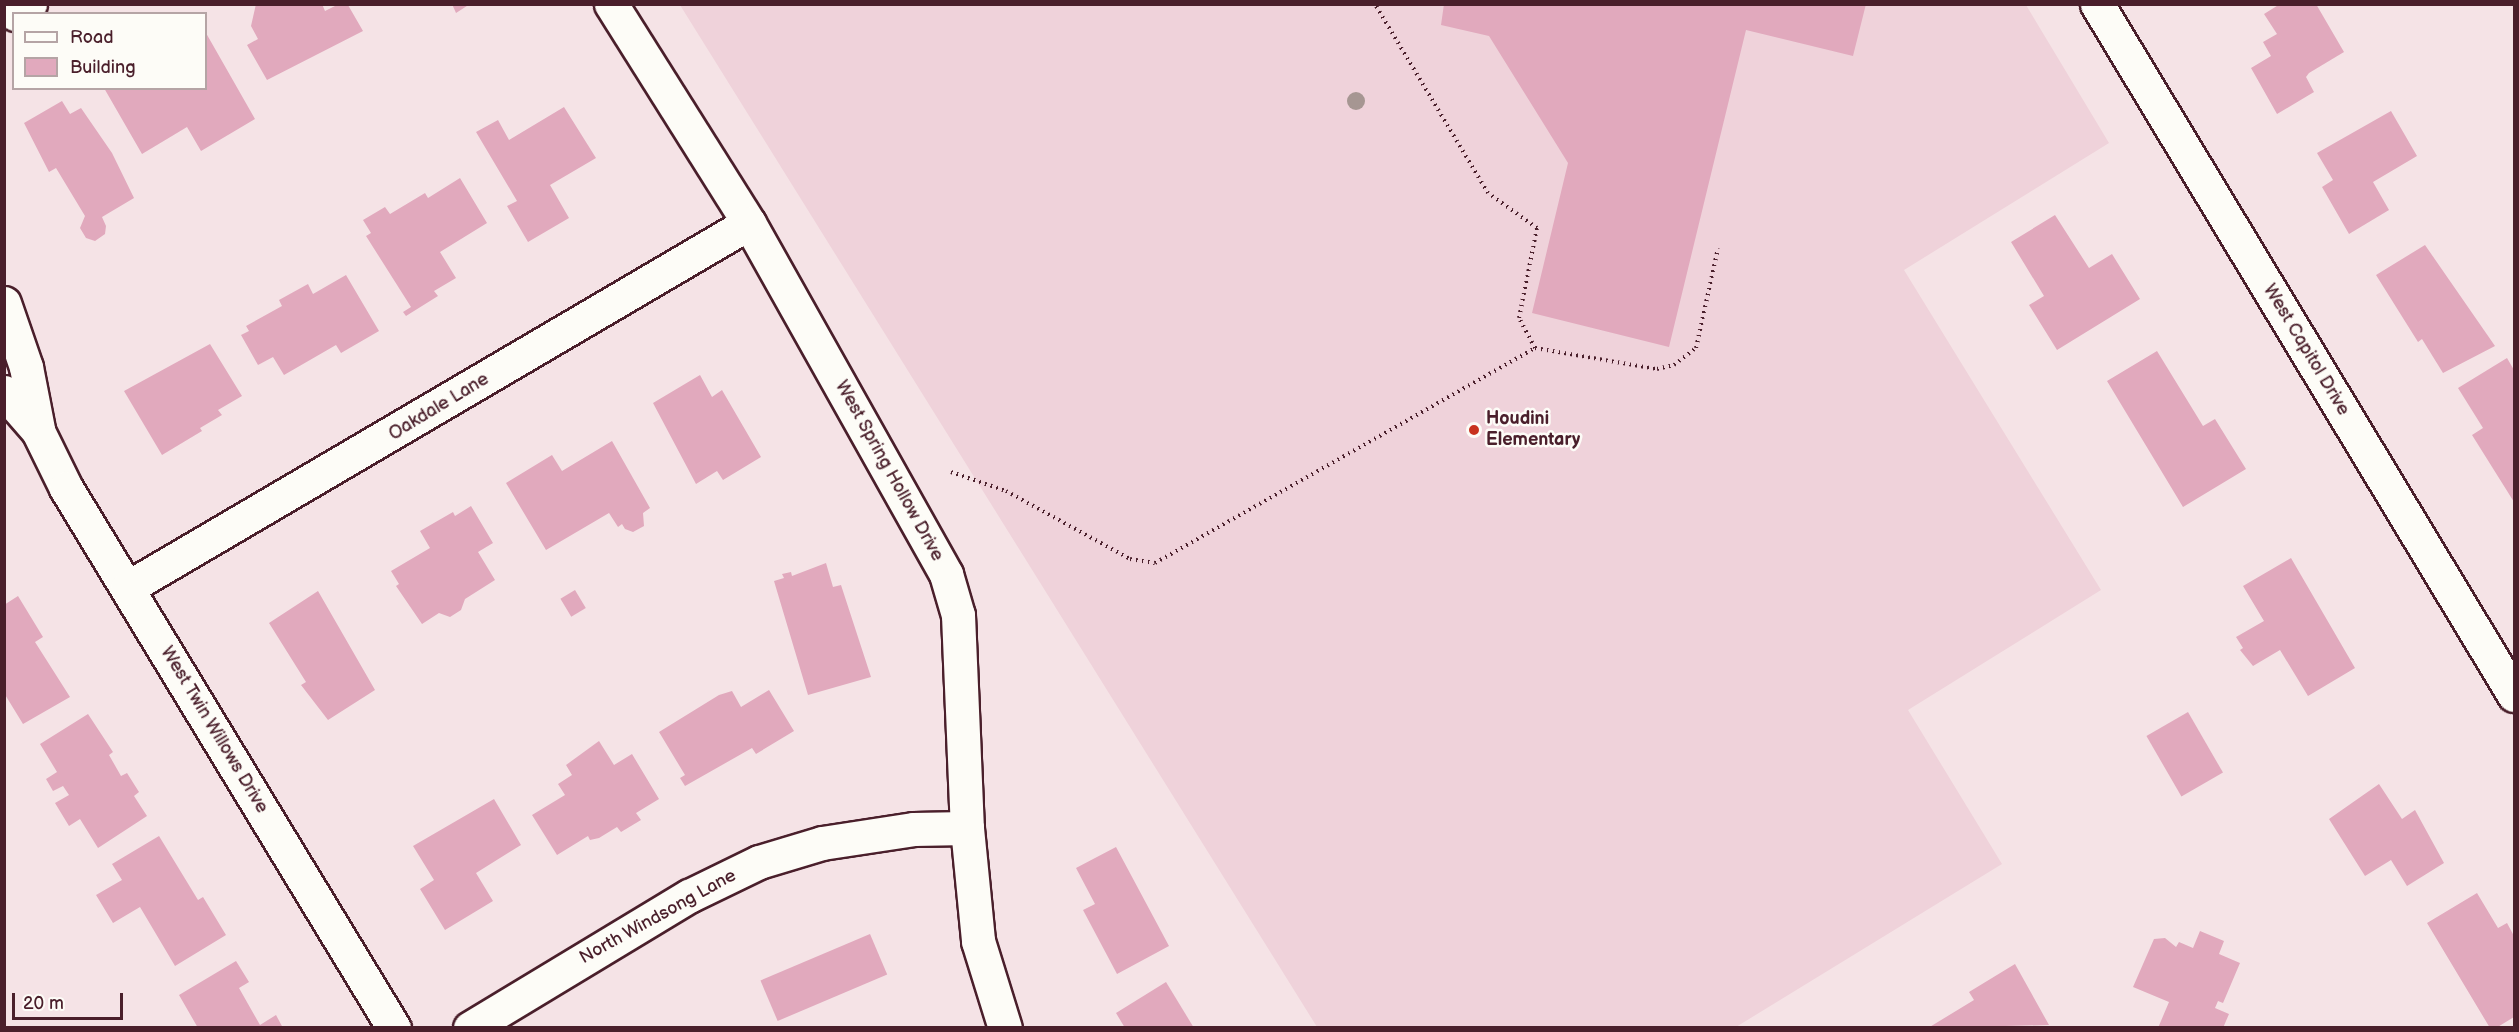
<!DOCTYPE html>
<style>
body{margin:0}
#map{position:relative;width:2519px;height:1032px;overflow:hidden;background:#f5e3e6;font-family:"Balsamiq Sans",sans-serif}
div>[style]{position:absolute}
.built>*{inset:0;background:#efd2da}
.building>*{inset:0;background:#e1a9bd;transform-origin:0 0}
.path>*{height:4px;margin-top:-2px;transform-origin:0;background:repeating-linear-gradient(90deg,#4a1f2b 0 1.5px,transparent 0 6px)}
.roads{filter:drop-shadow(2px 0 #4a1f2b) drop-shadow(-2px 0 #4a1f2b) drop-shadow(0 2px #4a1f2b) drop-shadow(0 -2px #4a1f2b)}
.minor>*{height:33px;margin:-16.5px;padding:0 16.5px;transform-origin:16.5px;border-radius:16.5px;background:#fdfcf7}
.trees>*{width:18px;height:18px;margin:-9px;border-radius:50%;background:#a69692}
.dots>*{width:16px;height:16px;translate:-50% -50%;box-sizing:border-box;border:3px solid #fdfcf7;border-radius:50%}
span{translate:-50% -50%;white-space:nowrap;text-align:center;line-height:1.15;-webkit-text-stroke:5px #fdfcf7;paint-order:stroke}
.street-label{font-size:18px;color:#4a1f2b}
.poi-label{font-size:18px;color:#4a1f2b;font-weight:700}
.left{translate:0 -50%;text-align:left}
.frame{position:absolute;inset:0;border:6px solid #4a1f2b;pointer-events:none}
.legend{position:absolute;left:12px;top:12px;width:195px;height:78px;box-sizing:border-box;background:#fdfcf7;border:2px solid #b5a4a5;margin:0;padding:8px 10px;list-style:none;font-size:18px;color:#4a1f2b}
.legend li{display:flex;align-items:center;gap:12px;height:30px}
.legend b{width:30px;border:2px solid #b5a4a5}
.scale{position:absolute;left:12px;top:993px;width:111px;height:27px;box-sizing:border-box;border:3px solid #4a1f2b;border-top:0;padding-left:8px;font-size:18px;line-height:21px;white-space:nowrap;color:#4a1f2b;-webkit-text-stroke:4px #fdfcf7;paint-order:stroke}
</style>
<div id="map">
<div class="built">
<i style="clip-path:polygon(680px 5px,2026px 5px,2109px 143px,1904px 270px,2101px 590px,1908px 710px,2002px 864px,1736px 1027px,1317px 1027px)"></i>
</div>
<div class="building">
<i style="clip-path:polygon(256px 4px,322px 4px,325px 11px,337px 5px,348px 5px,363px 31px,267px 80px,247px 45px,258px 39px,251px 26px)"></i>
<i style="clip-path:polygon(452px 4px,470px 4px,456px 13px)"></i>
<i style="clip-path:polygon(1444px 4px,1866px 4px,1853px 56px,1746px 30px,1669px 347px,1532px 313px,1568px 163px,1489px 36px,1441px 25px)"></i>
<i style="clip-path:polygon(2280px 4px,2316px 4px,2344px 52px,2309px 73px,2306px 77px,2314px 92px,2277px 114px,2251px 68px,2271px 56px,2263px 42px,2277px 34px,2264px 14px)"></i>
<i style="clip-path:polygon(206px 33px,255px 119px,201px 151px,187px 127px,142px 154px,104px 88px,206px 88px)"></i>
<i style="clip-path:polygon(62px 101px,70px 114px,81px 108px,112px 153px,134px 198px,102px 217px,106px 226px,105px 234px,95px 241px,86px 238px,80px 228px,85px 216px,56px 168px,49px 172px,24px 123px)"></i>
<i style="clip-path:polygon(564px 107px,596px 158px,550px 185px,569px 218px,528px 242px,507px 206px,517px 201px,476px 132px,498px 120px,509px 140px)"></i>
<i style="clip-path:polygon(2391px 111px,2417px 156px,2373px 182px,2389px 210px,2349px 234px,2322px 187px,2333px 180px,2317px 153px)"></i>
<i style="clip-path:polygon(460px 178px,487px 223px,440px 252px,456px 278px,434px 291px,438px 296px,406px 316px,403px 312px,411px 307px,366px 236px,371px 233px,363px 220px,385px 207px,390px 214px,425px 193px,428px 198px)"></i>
<i style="clip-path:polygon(2055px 215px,2089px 268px,2112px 254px,2140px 299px,2057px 350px,2029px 305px,2044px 296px,2011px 242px)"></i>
<i style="clip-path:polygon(2425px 245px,2495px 346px,2443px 373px,2422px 339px,2418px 342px,2376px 275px)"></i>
<i style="clip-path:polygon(346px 275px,379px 331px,341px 353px,336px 345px,284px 375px,273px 357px,258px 365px,241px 335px,249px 331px,246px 326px,282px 306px,279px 300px,308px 284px,313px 294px)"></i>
<i style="clip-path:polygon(210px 344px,242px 396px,218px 410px,222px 415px,200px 428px,202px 431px,162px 455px,124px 391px)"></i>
<i style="clip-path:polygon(2157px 351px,2203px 426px,2215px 419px,2246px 469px,2183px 507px,2107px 381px)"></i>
<i style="clip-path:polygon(2507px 358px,2514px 370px,2514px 502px,2472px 435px,2483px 428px,2458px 388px)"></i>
<i style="clip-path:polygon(700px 375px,712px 397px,722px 390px,761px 457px,723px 480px,717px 471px,696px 484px,653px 403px)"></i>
<i style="clip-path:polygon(612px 441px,650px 508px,643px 513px,644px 526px,633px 532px,625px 529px,622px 524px,618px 527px,609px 513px,546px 550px,506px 483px,552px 455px,562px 471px)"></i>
<i style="clip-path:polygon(471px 506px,493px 543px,478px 552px,495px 580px,465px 599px,461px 610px,450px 617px,439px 613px,422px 624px,396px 586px,399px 584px,391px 571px,430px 548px,420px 531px,453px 512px,455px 516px)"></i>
<i style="clip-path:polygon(2291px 558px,2355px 668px,2308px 696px,2280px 650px,2253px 666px,2240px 650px,2243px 648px,2236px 637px,2264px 621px,2243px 586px)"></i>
<i style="clip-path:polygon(826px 563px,833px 587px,841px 585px,871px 677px,808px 695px,774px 581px,784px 578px,782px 574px,791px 572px,792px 576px)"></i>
<i style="left:575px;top:590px;width:21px;height:17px;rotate:59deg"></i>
<i style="clip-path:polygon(318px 591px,375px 690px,328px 720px,301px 685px,306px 682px,269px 623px)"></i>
<i style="clip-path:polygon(18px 596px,43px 637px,35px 642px,70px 697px,23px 724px,4px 693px,4px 605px)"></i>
<i style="clip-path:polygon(769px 690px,794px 731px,756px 754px,752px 748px,685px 786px,680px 778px,685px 775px,659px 732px,719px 695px,732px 691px,741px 707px)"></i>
<i style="left:2188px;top:712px;width:70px;height:48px;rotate:60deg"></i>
<i style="clip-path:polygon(88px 714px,113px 752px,109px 755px,121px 776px,127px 773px,139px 792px,134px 796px,147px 816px,98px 848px,80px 819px,69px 826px,55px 803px,69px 795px,63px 786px,53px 791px,46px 779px,57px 772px,40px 744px)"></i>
<i style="clip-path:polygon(599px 741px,614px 765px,632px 754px,659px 799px,636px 813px,641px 820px,621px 832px,617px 827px,599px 838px,590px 840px,588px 836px,557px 855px,532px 815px,565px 795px,558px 784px,572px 775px,566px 765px)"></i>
<i style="clip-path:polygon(2379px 784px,2402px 819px,2415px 810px,2444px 863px,2407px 886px,2391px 860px,2365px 876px,2329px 819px)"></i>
<i style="clip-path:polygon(494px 799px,521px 845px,476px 873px,493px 901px,445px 930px,420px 889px,434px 880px,413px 846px)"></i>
<i style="clip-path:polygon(159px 836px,198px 900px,203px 897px,226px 935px,175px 966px,140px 907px,113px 923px,96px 895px,122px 880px,112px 864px)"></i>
<i style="clip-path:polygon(1116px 847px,1169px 946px,1117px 974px,1083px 910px,1095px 904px,1076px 868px)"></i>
<i style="clip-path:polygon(2477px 893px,2498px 928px,2507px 923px,2514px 936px,2514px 1017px,2496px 1028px,2490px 1028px,2427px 923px)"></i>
<i style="clip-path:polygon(2200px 931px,2224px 941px,2219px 954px,2240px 963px,2223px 1003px,2218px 1001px,2215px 1008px,2229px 1014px,2223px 1028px,2158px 1028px,2169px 1002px,2133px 987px,2154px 939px,2165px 938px,2176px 947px,2179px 942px,2193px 948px)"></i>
<i style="left:870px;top:934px;width:44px;height:119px;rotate:67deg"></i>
<i style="clip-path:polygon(236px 961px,249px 982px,239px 988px,260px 1025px,276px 1015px,283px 1028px,198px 1028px,179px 995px)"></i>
<i style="clip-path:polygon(2015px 964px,2049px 1025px,1928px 1028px,1974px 1000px,1969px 992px)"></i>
<i style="clip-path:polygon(1166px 982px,1194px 1028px,1125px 1028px,1116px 1013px)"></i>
</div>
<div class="path">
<i style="left:1535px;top:348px;width:124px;rotate:9.8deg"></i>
<i style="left:1657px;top:369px;width:17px;rotate:-13deg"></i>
<i style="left:1674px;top:365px;width:28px;rotate:-38deg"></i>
<i style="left:1696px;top:348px;width:102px;rotate:-77.6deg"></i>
<i style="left:951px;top:472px;width:58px;rotate:19.1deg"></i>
<i style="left:1006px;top:491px;width:141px;rotate:28.7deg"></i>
<i style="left:1130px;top:559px;width:25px;rotate:9deg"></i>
<i style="left:1155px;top:563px;width:437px;rotate:-29.5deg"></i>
<i style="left:1535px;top:348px;width:34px;rotate:-118deg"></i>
<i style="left:1519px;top:318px;width:92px;rotate:-78.7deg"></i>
<i style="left:1537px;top:228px;width:60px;rotate:-144.5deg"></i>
<i style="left:1488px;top:193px;width:220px;rotate:-120.9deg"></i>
</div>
<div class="roads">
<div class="minor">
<i style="left:611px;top:4px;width:259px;rotate:57.8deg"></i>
<i style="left:749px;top:223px;width:403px;rotate:60.7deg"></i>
<i style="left:946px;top:574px;width:43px;rotate:73.7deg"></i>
<i style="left:958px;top:615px;width:213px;rotate:87.6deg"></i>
<i style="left:967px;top:828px;width:114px;rotate:84.4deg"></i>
<i style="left:978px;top:941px;width:91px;rotate:72.8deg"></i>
<i style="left:2097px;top:4px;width:807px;rotate:58.89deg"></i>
<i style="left:15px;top:14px;width:18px;rotate:-34deg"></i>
<i style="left:4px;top:303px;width:68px;rotate:71deg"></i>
<i style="left:26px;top:367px;width:63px;rotate:79deg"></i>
<i style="left:4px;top:392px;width:52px;rotate:48.9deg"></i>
<i style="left:38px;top:431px;width:64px;rotate:63.8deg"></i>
<i style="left:66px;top:488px;width:632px;rotate:58.73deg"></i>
<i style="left:127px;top:588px;width:721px;rotate:-30.41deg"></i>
<i style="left:470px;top:1028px;width:256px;rotate:-31.1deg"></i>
<i style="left:689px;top:896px;width:78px;rotate:-25.9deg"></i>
<i style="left:759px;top:862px;width:66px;rotate:-16.8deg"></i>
<i style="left:822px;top:843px;width:92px;rotate:-8.7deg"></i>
<i style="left:913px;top:829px;width:54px;rotate:-1.1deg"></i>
</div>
</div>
<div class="trees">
<i style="left:1356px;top:101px"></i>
</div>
<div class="dots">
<i style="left:1474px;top:430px;background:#c8321e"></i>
</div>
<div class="street-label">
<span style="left:2306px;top:350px;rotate:59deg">West Capitol Drive</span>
<span style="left:439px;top:407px;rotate:-31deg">Oakdale Lane</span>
<span style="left:889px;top:471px;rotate:61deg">West Spring Hollow Drive</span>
<span style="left:214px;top:730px;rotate:59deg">West Twin Willows Drive</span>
<span style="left:658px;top:917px;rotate:-29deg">North Windsong Lane</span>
</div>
<div class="poi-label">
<span class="left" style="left:1486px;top:430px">Houdini<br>Elementary</span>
</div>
<div class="frame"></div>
<ul class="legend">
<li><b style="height:8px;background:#fdfcf7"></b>Road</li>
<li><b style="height:16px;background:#e1a9bd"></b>Building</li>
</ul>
<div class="scale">20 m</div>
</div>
